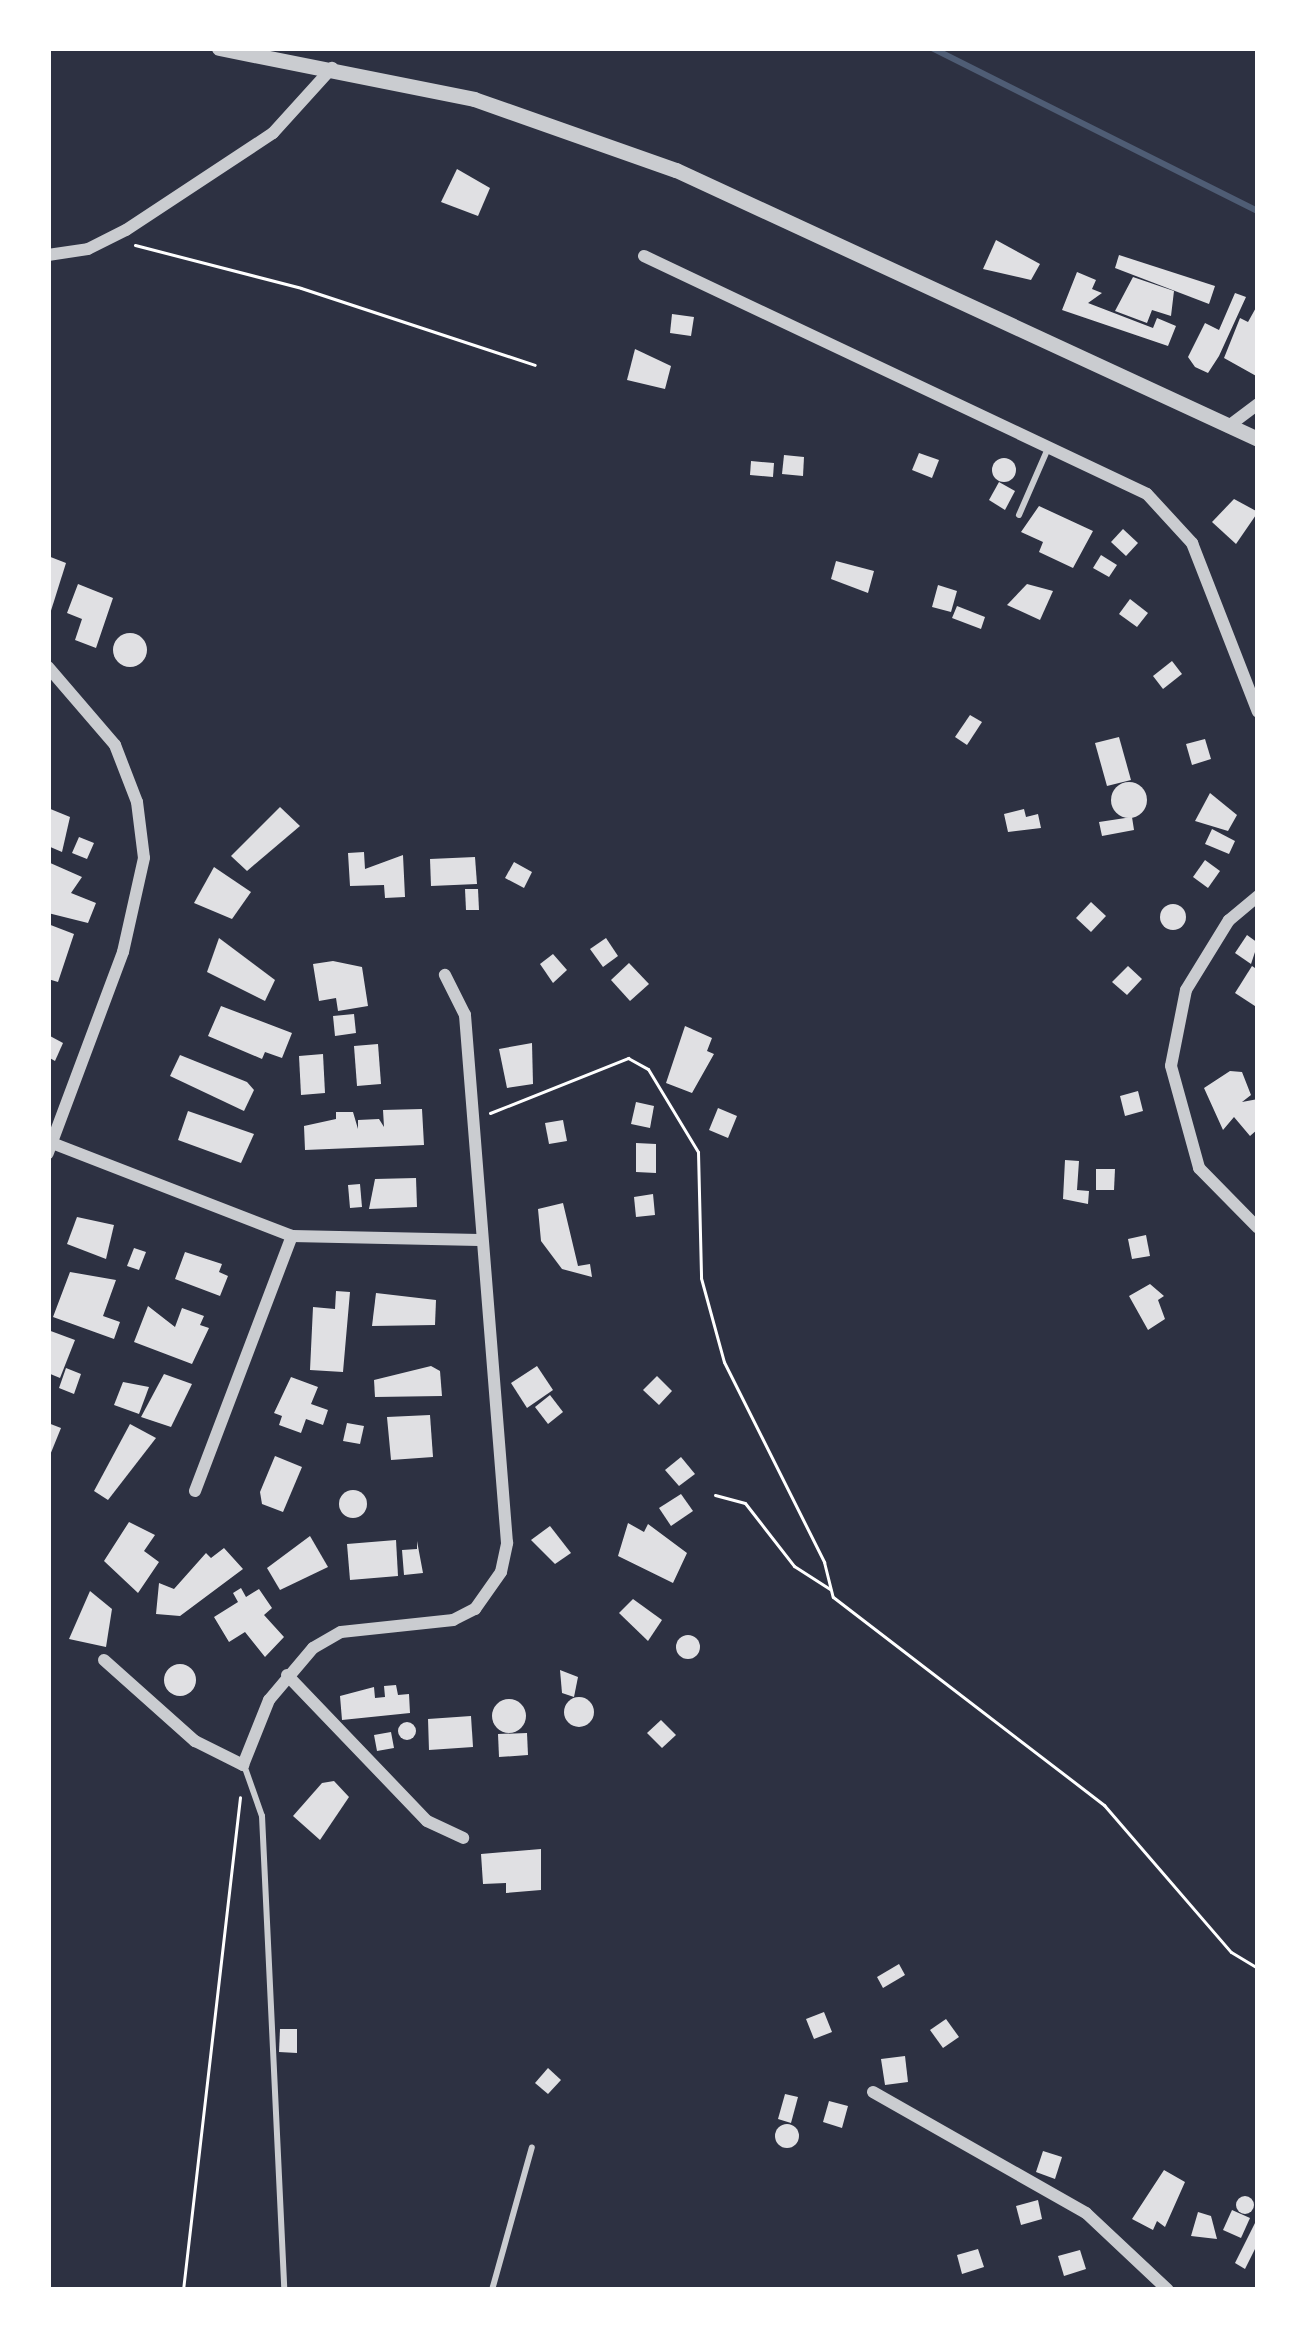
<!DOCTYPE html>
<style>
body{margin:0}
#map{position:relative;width:1306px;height:2338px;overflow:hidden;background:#2d3142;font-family:"DejaVu Sans",sans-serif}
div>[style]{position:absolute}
.stream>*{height:6px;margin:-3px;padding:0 3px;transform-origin:3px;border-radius:3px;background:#4f5d75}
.building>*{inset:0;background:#e0e0e3}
.round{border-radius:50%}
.path>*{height:3px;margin:-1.5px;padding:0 1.5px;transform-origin:1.5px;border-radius:1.5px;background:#fff}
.service>*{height:6px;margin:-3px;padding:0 3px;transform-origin:3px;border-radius:3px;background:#caccd0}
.minor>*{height:12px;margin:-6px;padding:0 6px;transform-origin:6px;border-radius:6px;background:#caccd0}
.tertiary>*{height:15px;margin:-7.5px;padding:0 7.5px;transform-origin:7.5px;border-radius:7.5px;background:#caccd0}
span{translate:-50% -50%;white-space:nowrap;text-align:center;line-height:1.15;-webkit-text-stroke:12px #fff;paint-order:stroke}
.frame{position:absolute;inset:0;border:51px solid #fff;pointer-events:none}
</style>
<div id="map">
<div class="stream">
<i style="left:932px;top:48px;width:364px;rotate:26.6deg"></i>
</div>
<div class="building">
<i style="clip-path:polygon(457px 169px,490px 188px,478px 216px,441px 202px)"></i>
<i style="clip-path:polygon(996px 240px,1040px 264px,1031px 280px,983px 269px)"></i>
<i style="clip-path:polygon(1119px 255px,1215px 286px,1209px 304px,1115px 268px)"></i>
<i style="clip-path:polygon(1077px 272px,1096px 280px,1092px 289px,1102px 293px,1088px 303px,1153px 328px,1157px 318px,1176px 326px,1168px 346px,1062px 310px)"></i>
<i style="clip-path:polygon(1133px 277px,1174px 291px,1171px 316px,1152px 310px,1147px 323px,1115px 311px)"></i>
<i style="clip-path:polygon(1235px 293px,1246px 297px,1219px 356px,1208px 373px,1195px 367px,1188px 357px,1205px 323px,1219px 330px)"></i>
<i style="clip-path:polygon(1258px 304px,1258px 377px,1224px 358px,1240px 318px,1248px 322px)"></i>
<i style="clip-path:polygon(672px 314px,694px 317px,691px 336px,670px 333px)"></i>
<i style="clip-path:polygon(635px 349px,671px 366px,665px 389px,627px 380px)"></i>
<i style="clip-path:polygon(919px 453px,939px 460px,932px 478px,912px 470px)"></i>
<i style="clip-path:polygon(784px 455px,804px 457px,803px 476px,782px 474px)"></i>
<i class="round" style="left:992px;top:458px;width:24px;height:24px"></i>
<i style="clip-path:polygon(751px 461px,774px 463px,773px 477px,750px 475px)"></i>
<i style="clip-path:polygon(999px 482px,1015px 491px,1005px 510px,989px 500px)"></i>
<i style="clip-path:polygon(1234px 499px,1258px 512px,1236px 544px,1212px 522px)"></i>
<i style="clip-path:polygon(1039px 506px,1093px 531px,1073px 568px,1039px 552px,1043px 542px,1021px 532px)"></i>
<i style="clip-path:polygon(1123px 529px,1138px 543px,1126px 556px,1111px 542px)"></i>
<i style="clip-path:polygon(1101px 555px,1117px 565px,1109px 577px,1093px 568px)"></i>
<i style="clip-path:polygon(48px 556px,66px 563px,49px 617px,48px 617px)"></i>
<i style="clip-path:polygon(836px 561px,874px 571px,868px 593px,831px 579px)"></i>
<i style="clip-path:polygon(78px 584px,113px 598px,96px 648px,75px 640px,82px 619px,67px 613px)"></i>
<i style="clip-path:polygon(1027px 584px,1053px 591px,1040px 620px,1007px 605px)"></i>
<i style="clip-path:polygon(938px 585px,957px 591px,951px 612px,932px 607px)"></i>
<i style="clip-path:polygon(1130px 599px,1148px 613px,1137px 627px,1119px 614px)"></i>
<i style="clip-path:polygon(957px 606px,985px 617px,981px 629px,952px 618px)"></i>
<i class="round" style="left:113px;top:633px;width:34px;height:34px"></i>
<i style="clip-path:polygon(1172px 661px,1182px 674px,1163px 689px,1153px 676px)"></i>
<i style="clip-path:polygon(970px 715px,982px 722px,967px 745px,955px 737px)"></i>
<i style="clip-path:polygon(1119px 737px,1131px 780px,1107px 786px,1095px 743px)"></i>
<i style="clip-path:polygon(1205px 739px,1211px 759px,1192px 765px,1186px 744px)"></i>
<i class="round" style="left:1111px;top:782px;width:36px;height:36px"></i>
<i style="clip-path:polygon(1210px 793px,1237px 815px,1228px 831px,1195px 821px)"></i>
<i style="clip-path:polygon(280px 807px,300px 826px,247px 871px,231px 856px)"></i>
<i style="clip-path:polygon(48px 808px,70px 817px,62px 852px,48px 846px)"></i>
<i style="clip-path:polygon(1024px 809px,1026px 817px,1038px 814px,1041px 828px,1008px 832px,1004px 814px)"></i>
<i style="clip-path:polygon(1132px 817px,1134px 830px,1102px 836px,1099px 822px)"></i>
<i style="clip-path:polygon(1212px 829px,1235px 841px,1229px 854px,1205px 844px)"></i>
<i style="clip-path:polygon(79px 837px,94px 843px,87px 859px,72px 853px)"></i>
<i style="clip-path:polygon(364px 852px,365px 869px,403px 855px,405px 897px,385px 898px,384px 885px,350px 886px,348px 853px)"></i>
<i style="clip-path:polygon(475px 857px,477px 884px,431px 886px,430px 859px)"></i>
<i style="clip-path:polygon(1205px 860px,1220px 871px,1208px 888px,1193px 877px)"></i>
<i style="clip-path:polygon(48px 862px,82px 877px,71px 893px,96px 903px,88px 923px,48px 913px)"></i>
<i style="clip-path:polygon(514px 862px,532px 872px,524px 888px,505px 878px)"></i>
<i style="clip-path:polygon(214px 867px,251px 892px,232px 919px,194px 903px)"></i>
<i style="clip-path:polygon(465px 889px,478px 889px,479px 910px,466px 910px)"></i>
<i style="clip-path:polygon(1091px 902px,1106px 916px,1091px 932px,1076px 918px)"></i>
<i class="round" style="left:1160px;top:904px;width:26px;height:26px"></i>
<i style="clip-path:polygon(48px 924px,74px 934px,58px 982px,48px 979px)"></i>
<i style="clip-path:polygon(1247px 935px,1258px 943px,1251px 964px,1235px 953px)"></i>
<i style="clip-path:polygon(219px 938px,275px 980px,265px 1001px,207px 972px)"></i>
<i style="clip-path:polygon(606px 938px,618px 956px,603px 967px,590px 949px)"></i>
<i style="clip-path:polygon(553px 954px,567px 970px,553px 983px,540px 964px)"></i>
<i style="clip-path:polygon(333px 961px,362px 967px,368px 1006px,338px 1011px,336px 998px,319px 1001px,313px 964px)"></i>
<i style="clip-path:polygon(629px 963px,649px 984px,630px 1001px,611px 980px)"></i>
<i style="clip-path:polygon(1128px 966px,1142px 979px,1127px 995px,1112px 982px)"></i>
<i style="clip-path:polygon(1252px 966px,1258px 970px,1258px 1008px,1235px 993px)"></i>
<i style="clip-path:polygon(221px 1006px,292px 1033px,282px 1058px,265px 1052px,262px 1059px,208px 1036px)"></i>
<i style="clip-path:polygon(354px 1014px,356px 1033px,335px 1036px,333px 1016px)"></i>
<i style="clip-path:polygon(685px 1026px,712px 1038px,707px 1051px,714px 1054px,692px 1093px,666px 1083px)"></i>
<i style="clip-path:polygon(50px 1036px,63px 1043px,55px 1061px,48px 1057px)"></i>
<i style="clip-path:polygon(532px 1043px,533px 1084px,507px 1088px,499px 1049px)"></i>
<i style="clip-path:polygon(378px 1044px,381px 1084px,357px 1086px,354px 1046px)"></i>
<i style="clip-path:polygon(323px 1054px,325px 1093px,301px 1095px,299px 1056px)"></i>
<i style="clip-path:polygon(180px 1055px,247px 1082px,254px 1090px,244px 1111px,170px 1076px)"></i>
<i style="clip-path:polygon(1230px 1071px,1242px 1072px,1251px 1095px,1242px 1102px,1258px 1099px,1258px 1129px,1250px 1136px,1234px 1117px,1223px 1130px,1204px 1088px)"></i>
<i style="clip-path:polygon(1138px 1091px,1143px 1111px,1125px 1116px,1120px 1096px)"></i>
<i style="clip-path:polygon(636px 1102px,654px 1106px,650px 1128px,631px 1124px)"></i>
<i style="clip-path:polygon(718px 1108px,737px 1116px,728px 1138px,709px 1130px)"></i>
<i style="clip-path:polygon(422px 1109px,424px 1145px,305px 1150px,304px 1126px,336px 1119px,336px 1112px,353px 1112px,358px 1129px,358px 1120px,379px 1119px,384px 1127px,383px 1110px)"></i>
<i style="clip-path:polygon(188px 1111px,254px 1134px,241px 1163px,178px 1140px)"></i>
<i style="clip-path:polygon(563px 1120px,567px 1141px,549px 1144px,545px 1123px)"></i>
<i style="clip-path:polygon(636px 1143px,656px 1144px,656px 1173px,636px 1172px)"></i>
<i style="clip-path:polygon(1065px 1160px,1079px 1161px,1077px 1190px,1089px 1191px,1088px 1204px,1063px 1199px)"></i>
<i style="clip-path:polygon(1096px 1169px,1115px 1169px,1114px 1190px,1096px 1190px)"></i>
<i style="clip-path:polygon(416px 1178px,417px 1207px,369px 1209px,375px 1179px)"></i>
<i style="clip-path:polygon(360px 1184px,362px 1207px,350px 1208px,348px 1185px)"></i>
<i style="clip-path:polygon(653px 1194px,655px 1215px,636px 1217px,634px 1197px)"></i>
<i style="clip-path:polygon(563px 1203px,578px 1266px,590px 1264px,592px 1277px,562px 1269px,541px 1241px,538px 1209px)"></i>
<i style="clip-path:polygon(77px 1217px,114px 1225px,106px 1259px,67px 1244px)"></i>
<i style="clip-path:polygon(1146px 1235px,1150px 1256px,1132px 1259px,1128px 1239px)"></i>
<i style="clip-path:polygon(134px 1248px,146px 1252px,139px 1270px,127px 1266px)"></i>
<i style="clip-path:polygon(185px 1252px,222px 1264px,219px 1272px,228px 1276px,220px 1296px,175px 1279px)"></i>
<i style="clip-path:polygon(70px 1272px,116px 1280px,103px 1316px,120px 1322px,114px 1339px,53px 1317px)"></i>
<i style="clip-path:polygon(1150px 1284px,1164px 1296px,1158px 1300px,1165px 1319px,1148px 1330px,1129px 1296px)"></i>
<i style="clip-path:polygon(336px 1291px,350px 1292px,343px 1372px,310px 1370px,313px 1307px,335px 1309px)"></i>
<i style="clip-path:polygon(376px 1293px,436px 1300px,435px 1325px,372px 1326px)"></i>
<i style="clip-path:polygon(148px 1306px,175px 1327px,182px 1308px,204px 1316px,200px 1325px,209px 1328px,192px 1364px,134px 1342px)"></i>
<i style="clip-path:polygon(48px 1330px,75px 1340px,60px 1378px,48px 1373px)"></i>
<i style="clip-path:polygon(431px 1366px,440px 1371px,442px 1396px,375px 1397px,374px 1380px)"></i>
<i style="clip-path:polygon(537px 1366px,553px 1390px,527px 1408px,511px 1383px)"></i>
<i style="clip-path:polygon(66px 1368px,81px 1374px,74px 1394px,59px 1388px)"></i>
<i style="clip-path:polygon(164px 1374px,192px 1384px,171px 1427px,141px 1417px)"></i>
<i style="clip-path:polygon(657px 1376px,672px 1391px,659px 1405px,643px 1390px)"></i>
<i style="clip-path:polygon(291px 1377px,318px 1387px,311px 1404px,328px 1410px,323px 1425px,306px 1419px,301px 1433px,279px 1425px,282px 1416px,274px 1413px)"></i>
<i style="clip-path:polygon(123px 1382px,149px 1387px,139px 1414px,114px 1405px)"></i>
<i style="clip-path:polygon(550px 1395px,563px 1412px,548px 1424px,535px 1407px)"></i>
<i style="clip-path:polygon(430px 1415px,433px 1457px,391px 1460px,387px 1417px)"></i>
<i style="clip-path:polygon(48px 1423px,61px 1428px,48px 1460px)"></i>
<i style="clip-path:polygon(347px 1423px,364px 1426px,360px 1444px,343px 1441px)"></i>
<i style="clip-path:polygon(130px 1424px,156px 1438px,108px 1500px,94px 1491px)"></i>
<i style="clip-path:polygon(275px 1456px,302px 1467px,283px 1512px,262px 1504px,260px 1492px)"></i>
<i style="clip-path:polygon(681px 1457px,695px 1474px,679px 1486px,665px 1470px)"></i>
<i class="round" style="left:339px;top:1490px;width:28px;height:28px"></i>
<i style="clip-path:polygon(681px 1494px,693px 1511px,671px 1526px,659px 1508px)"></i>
<i style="clip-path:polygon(129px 1522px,155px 1535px,144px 1551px,159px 1562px,138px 1593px,104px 1561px)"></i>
<i style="clip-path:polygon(628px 1523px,644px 1532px,648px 1524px,687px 1553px,673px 1583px,618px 1556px)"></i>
<i style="clip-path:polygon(550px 1526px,571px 1553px,555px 1564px,531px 1540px)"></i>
<i style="clip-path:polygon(310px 1536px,328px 1567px,280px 1590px,267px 1568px)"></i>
<i style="clip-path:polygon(396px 1540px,398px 1576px,350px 1580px,347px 1544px)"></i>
<i style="clip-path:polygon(417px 1541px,423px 1573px,404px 1575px,402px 1550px,417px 1549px)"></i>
<i style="clip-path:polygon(224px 1548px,243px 1569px,180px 1616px,156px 1614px,159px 1583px,174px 1589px,206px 1553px,211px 1558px)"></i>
<i style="clip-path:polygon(241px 1588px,246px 1597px,259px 1589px,272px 1608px,264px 1615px,284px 1637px,265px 1657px,245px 1632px,229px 1642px,214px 1617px,238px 1602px,233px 1593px)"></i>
<i style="clip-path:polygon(90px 1591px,112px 1609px,106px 1647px,69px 1639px)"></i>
<i style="clip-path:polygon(633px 1599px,662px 1620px,648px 1641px,619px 1613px)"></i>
<i class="round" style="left:676px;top:1635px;width:24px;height:24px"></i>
<i class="round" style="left:164px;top:1664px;width:32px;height:32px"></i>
<i style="clip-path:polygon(560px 1670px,578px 1677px,574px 1697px,562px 1693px)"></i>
<i style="clip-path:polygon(396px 1685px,398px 1695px,409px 1694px,410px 1713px,342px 1720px,340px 1696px,374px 1687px,375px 1698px,385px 1697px,384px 1686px)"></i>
<i class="round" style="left:564px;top:1697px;width:30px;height:30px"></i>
<i class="round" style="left:492px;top:1699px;width:34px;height:34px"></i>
<i style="clip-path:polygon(471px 1716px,473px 1747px,429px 1750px,428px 1719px)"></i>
<i style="clip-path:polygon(661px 1720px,676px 1735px,662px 1748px,647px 1733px)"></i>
<i class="round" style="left:398px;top:1722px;width:18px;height:18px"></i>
<i style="clip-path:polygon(391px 1732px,394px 1748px,377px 1751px,374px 1735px)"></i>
<i style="clip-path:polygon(527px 1733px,528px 1755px,499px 1757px,498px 1734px)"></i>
<i style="clip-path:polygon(334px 1781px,349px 1797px,320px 1840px,293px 1816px,322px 1783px)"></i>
<i style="clip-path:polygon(541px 1849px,541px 1890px,506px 1893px,506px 1883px,483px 1884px,481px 1854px)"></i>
<i style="clip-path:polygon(899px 1964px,905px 1975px,883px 1988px,877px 1977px)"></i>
<i style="clip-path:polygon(824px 2012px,832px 2032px,814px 2039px,806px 2019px)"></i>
<i style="clip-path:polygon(946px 2019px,959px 2037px,943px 2048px,930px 2030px)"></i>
<i style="clip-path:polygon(280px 2029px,297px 2029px,297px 2053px,279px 2052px)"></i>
<i style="clip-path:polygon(905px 2056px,908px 2082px,885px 2085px,881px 2059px)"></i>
<i style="clip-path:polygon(548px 2068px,561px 2080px,548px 2094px,535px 2083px)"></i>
<i style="clip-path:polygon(785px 2094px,798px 2097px,791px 2123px,778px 2119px)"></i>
<i style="clip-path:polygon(829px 2101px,848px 2106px,842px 2128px,823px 2122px)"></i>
<i class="round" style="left:775px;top:2124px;width:24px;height:24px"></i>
<i style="clip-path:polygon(1043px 2151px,1062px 2157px,1055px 2179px,1036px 2172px)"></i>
<i style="clip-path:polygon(1164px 2170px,1185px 2182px,1165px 2227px,1157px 2221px,1153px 2230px,1132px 2219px)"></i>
<i class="round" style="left:1236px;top:2196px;width:18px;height:18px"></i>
<i style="clip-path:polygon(1038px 2200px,1042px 2219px,1021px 2225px,1016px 2206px)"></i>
<i style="clip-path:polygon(1232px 2210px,1250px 2218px,1241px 2238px,1223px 2230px)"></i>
<i style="clip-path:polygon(1198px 2212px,1211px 2216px,1217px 2239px,1191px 2236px)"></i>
<i style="clip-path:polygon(1258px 2217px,1258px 2243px,1245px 2269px,1235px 2263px)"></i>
<i style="clip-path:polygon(978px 2249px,984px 2267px,962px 2274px,957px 2255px)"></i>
<i style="clip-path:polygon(1080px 2250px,1086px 2269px,1064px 2276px,1058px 2256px)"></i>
</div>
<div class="path">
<i style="left:135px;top:245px;width:171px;rotate:14.5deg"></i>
<i style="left:301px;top:288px;width:246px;rotate:18.2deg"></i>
<i style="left:490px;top:1113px;width:149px;rotate:-21.7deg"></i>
<i style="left:628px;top:1058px;width:23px;rotate:29deg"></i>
<i style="left:648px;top:1069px;width:97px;rotate:58.9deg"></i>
<i style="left:698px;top:1152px;width:126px;rotate:88.6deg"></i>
<i style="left:701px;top:1278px;width:87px;rotate:74.7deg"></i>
<i style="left:724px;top:1362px;width:224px;rotate:63.4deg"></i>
<i style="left:824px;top:1562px;width:36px;rotate:76deg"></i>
<i style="left:833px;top:1597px;width:342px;rotate:37.5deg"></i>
<i style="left:1104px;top:1805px;width:194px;rotate:49.2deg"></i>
<i style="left:1231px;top:1952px;width:31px;rotate:31deg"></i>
<i style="left:715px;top:1495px;width:31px;rotate:15deg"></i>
<i style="left:745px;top:1503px;width:80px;rotate:52.1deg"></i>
<i style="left:794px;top:1566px;width:43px;rotate:32.6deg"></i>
<i style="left:183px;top:2290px;width:496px;rotate:-83.4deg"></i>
</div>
<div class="service">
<i style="left:1019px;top:515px;width:75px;rotate:-66.5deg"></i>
<i style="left:244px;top:1765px;width:54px;rotate:70.6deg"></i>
<i style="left:262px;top:1816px;width:475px;rotate:87.3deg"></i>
<i style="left:492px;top:2290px;width:148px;rotate:-74.4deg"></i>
</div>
<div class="minor">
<i style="left:48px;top:255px;width:40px;rotate:-8.5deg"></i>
<i style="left:88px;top:249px;width:42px;rotate:-26.6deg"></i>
<i style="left:126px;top:230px;width:176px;rotate:-33.4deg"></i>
<i style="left:273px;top:133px;width:88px;rotate:-47.8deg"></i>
<i style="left:644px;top:256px;width:556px;rotate:25.32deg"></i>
<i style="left:1147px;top:494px;width:67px;rotate:47.4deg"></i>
<i style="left:1192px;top:543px;width:181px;rotate:68.7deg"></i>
<i style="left:1230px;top:425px;width:35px;rotate:-37deg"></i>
<i style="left:48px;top:667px;width:103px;rotate:49.3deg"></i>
<i style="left:115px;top:745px;width:61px;rotate:68.9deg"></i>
<i style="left:137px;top:802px;width:56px;rotate:82.9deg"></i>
<i style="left:144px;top:858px;width:96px;rotate:102.6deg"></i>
<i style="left:123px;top:952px;width:215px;rotate:110.5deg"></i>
<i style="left:1258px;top:896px;width:38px;rotate:140deg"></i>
<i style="left:1229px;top:920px;width:82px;rotate:121.6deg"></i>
<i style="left:1186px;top:990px;width:77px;rotate:101.2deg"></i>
<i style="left:1171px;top:1066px;width:106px;rotate:74.6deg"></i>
<i style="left:1199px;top:1168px;width:84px;rotate:45.5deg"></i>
<i style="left:52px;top:1143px;width:257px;rotate:21.2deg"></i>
<i style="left:292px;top:1236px;width:187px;rotate:1.2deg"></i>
<i style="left:195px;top:1491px;width:273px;rotate:-69.2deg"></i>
<i style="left:104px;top:1660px;width:122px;rotate:41.7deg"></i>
<i style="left:195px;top:1741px;width:54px;rotate:26.6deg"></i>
<i style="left:243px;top:1765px;width:70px;rotate:-68.2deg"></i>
<i style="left:269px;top:1700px;width:68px;rotate:-49.8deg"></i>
<i style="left:313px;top:1648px;width:32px;rotate:-30deg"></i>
<i style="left:341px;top:1632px;width:113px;rotate:-6.1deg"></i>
<i style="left:453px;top:1620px;width:25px;rotate:-27deg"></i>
<i style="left:475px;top:1609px;width:45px;rotate:-54.9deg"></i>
<i style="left:501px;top:1572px;width:30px;rotate:-78deg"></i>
<i style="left:507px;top:1543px;width:530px;rotate:-94.55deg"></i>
<i style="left:465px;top:1015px;width:45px;rotate:-116.6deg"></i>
<i style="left:287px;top:1675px;width:202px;rotate:46.2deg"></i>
<i style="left:427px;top:1821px;width:40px;rotate:25deg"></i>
<i style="left:873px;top:2092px;width:245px;rotate:29.6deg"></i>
<i style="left:1086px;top:2213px;width:112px;rotate:43.2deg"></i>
</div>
<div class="tertiary">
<i style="left:219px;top:48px;width:260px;rotate:11.3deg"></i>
<i style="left:474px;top:99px;width:214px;rotate:19.4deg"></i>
<i style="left:676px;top:170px;width:641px;rotate:24.81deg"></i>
</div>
<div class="frame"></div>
</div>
